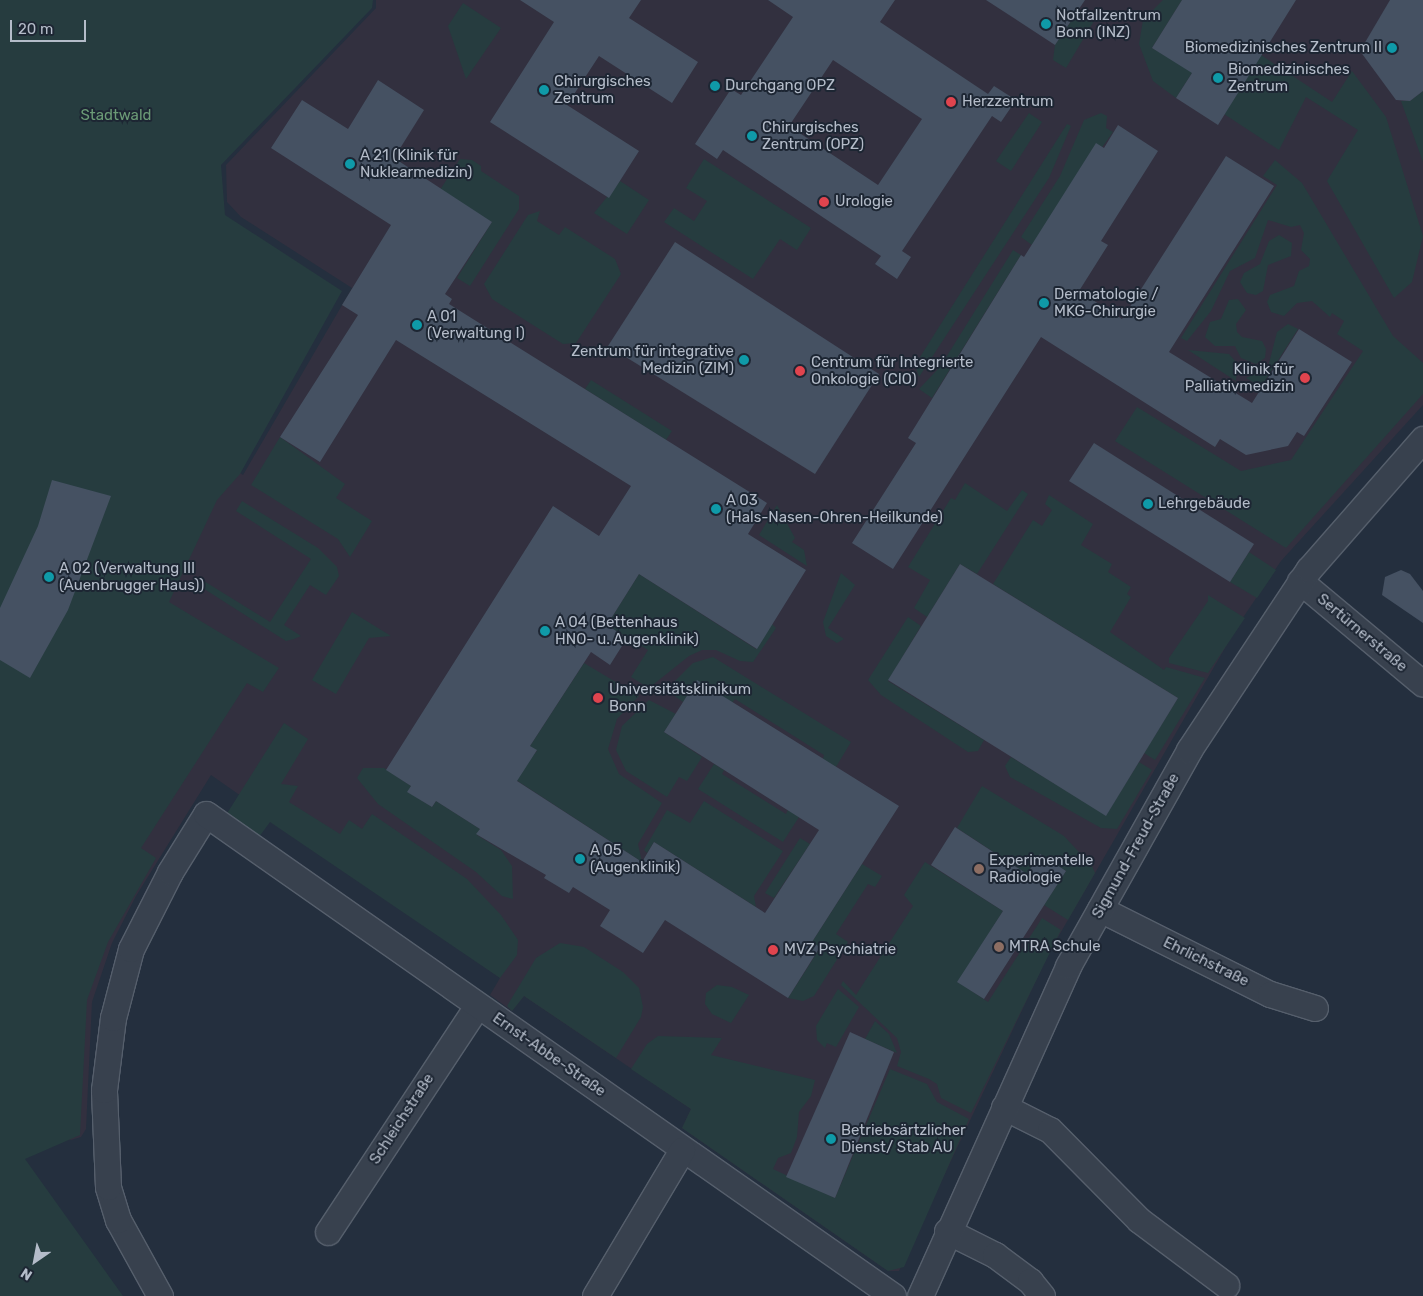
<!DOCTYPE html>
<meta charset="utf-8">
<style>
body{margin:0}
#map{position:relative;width:1423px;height:1296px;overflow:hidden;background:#242f3e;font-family:Rubik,sans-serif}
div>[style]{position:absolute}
.medical>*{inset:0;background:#32303f}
.green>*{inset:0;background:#263c3f}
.building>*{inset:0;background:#455162}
.roads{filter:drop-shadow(1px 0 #565f6c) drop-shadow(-1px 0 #565f6c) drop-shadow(0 1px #565f6c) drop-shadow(0 -1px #565f6c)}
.minor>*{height:25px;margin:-12.5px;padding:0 12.5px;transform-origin:12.5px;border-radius:12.5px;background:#38414e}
.dots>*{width:14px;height:14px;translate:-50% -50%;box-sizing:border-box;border:2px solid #1d2633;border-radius:50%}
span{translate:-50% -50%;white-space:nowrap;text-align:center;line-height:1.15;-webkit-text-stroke:4px #1d2633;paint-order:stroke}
.poi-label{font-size:15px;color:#b4bcc9}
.left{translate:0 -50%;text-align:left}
.right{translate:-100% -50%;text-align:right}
.park-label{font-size:15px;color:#6b9a76}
.street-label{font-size:15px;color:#b4bcc9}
.north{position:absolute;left:10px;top:1236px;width:50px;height:50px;-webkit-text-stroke:4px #1d2633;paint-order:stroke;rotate:213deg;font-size:14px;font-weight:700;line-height:20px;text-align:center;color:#b4bcc9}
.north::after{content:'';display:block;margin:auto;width:18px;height:22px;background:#b4bcc9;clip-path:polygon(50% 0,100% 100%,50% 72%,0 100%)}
.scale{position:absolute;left:10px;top:20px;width:76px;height:22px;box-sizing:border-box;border:2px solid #b4bcc9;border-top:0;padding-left:6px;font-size:15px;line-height:18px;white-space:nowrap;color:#b4bcc9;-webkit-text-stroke:4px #1d2633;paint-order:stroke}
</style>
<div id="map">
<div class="medical">
<i style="clip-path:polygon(376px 0,1423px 0,1423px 405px,1281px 561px,1240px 622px,1050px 951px,899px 1271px,888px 1271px,682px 1128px,691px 1109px,524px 996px,512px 1011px,490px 995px,500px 978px,211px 775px,136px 896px,112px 943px,92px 1002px,86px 1129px,81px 1137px,71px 1140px,60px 1136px,0 1053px,0 460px,64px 355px,243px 475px,352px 288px,241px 217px,227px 202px,226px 165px,376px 8px)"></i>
</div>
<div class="green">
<i style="clip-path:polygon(0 0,373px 0,372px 8px,221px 165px,225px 215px,342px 291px,240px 474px,217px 500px,169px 602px,279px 668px,263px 692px,247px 683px,141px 848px,156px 858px,108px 942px,87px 1000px,80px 1135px,25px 1159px,123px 1296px,0 1296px)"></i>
<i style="clip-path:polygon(1163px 0,1182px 0,1152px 48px,1169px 58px,1204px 54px,1176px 98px,1153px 81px,1139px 44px,1143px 20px)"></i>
<i style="clip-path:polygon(463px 3px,501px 28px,466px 79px,448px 26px)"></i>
<i style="clip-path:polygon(1078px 11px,1094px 21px,1066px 68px,1053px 60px,1055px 45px)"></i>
<i style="clip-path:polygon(1261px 55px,1332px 102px,1352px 71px,1386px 117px,1423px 236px,1412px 282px,1394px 298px,1327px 181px,1358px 130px,1306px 97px,1279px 150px,1224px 114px)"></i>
<i style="clip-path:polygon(1423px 91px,1423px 162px,1401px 101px,1410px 101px)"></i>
<i style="clip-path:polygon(1029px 113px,1042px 122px,1011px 171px,996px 161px)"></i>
<i style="clip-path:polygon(1101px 113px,1107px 116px,1106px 128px,1113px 132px,1032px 245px,1021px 237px,1060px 176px,1084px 120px)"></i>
<i style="clip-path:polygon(1067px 124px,1071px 126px,1049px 178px,919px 377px,915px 365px)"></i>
<i style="clip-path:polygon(460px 159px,472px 160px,481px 166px,481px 171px,519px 196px,519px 209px,470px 286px,457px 278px,492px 222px,438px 193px)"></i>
<i style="clip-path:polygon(704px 159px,811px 228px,797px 250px,780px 239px,753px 279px,664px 222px,674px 208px,694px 221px,707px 201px,686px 188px)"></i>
<i style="clip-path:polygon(1275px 160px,1302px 183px,1393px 336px,1423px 363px,1423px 394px,1286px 548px,1115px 441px,1137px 407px,1241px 471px,1291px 460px,1363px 351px,1337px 334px,1344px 321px,1332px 313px,1330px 317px,1312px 301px,1297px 303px,1284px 316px,1271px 312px,1267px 302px,1270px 295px,1294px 286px,1299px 271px,1309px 266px,1310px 259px,1301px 250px,1304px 233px,1300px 225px,1291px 227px,1268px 220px,1255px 258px,1230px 271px,1211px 311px,1187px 341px,1181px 338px,1277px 185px,1263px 176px)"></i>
<i style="clip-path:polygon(620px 181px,649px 200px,627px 234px,594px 213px)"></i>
<i style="clip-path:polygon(540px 211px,537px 221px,559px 235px,565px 227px,615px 259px,621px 274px,576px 343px,563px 344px,492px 299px,484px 284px,528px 215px)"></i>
<i style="clip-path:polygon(1279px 235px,1292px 243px,1291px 256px,1268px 265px,1263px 291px,1256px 295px,1247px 293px,1240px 282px,1244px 273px,1260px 264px,1269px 241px)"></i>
<i style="clip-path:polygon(1013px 250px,1021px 255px,932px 398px,919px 389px,940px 367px)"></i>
<i style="clip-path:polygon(1238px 299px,1246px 310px,1236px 324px,1237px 332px,1242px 337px,1262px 341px,1266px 349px,1265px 358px,1256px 364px,1241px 358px,1235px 346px,1215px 346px,1205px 337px,1210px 322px,1221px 319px,1229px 300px)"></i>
<i style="clip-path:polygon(1288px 324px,1298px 329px,1261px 387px,1246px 378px,1268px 367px,1277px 332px)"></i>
<i style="clip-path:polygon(1188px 350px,1229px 354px,1237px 363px,1236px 381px)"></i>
<i style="clip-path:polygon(591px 380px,672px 431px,666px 440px,585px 389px)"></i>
<i style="clip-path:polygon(280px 437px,345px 484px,336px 498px,372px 521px,350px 557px,338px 539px,251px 485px)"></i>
<i style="clip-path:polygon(965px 483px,1007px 511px,1022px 490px,1028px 494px,977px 574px,960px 564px,927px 617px,914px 608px,930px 580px,908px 567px,951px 498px,955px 500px)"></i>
<i style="clip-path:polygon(1049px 495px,1093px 524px,1081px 545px,1112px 564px,1108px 572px,1131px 587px,1127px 594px,1131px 597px,1110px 632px,1164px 670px,1166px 667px,1205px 678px,1155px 760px,1144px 753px,1178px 698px,993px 584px,1033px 520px,1042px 526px,1052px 510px,1045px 504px)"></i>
<i style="clip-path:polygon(242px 501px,318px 548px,337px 567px,339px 576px,326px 595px,310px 585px,284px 625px,301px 636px,294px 639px,286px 641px,198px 585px,199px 578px,270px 622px,311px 559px,236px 511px)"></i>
<i style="clip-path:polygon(777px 505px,795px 538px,792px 542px,804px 550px,807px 566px,759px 535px)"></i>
<i style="clip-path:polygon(1249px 552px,1276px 570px,1257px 598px,1230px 582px)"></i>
<i style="clip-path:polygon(841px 573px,855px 585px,828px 628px,844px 639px,837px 643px,826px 636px,823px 622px)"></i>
<i style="clip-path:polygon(639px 574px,756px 649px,772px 624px,776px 628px,753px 662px,740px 661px,716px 650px,702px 650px,689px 656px,649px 688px,631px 677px,648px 650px,607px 625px)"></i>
<i style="clip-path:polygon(1208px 595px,1245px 618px,1208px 673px,1169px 663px,1169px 658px,1208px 601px)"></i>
<i style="clip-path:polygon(352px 612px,391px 636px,369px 638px,336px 694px,312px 680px)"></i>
<i style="clip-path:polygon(908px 617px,921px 626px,888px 681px,984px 740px,978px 751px,968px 752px,881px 695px,868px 680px)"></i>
<i style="clip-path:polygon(713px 657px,851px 742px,836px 767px,823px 759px,824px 755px,735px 699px,732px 703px,683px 702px,666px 690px,693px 663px)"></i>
<i style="clip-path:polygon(584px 663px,639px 696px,617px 719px,608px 749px,619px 774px,662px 803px,638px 844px,642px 862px,513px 778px,537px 751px,530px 746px)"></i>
<i style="clip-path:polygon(649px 700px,676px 714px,664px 732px,702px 757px,687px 781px,679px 777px,667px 797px,626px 771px,616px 750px,622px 726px)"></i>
<i style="clip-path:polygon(284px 723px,308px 739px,281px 784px,298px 786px,289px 802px,340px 834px,349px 820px,362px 829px,372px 814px,467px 879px,501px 915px,518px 940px,517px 955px,500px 978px,270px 822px,259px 837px,226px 815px)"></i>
<i style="clip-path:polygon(1011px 757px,1106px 815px,1139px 762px,1152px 770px,1117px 829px,1101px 828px,1010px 777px,1005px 766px)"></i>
<i style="clip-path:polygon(714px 764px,724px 770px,722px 774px,786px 814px,788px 810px,799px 817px,783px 842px,698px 789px)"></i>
<i style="clip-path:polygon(363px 768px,384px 768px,411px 786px,408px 792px,432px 807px,436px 801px,480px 829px,477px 835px,501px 850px,512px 866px,513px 899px,502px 896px,476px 872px,378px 804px,357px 778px)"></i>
<i style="clip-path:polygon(982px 786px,1064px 836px,1092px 866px,1095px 873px,1068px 920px,1044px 905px,1066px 871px,1040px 854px,1027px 874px,957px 828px)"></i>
<i style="clip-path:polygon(704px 801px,783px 851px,754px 896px,756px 907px,654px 842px,647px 853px,644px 850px,667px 810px,690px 823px)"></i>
<i style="clip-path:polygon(800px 838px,810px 844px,774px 898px,765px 893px)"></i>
<i style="clip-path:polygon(925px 862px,1003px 911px,958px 982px,988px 1002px,1042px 918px,1061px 930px,971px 1113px,941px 1098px,937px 1084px,929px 1079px,897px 1066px,901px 1052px,897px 1038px,841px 985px,843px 981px,856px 995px,913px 906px,904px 895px)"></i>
<i style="clip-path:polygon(862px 864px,882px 876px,875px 887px,868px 884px,836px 934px,848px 942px,814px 996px,803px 1001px,788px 998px,820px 948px,812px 942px)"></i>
<i style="clip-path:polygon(560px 943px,584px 947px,623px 972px,639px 988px,643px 1007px,641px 1017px,616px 1058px,524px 996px,512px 1011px,507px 1006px,536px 958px)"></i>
<i style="clip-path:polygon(717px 985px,732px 987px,749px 995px,731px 1023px,712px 1014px,705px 1004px,706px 993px)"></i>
<i style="clip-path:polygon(838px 989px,859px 1007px,836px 1047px,827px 1043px,825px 1048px,817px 1040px,816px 1026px)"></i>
<i style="clip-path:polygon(875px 1021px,889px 1034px,897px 1053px,865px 1039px)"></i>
<i style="clip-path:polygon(658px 1036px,722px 1038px,711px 1055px,815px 1080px,811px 1096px,799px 1112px,797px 1137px,791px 1153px,778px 1158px,773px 1169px,835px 1198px,890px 1069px,927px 1084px,937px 1102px,969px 1119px,904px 1267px,888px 1271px,682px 1128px,691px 1109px,631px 1069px,647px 1044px)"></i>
</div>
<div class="building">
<i style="clip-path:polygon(520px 0,641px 0,629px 18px,698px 62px,672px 103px,599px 56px,567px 105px,639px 151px,609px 198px,490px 122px,554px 22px)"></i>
<i style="clip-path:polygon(evenodd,768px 0,895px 0,880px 22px,988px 94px,994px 86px,1016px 100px,1001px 122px,992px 116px,902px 251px,911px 257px,897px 279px,875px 264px,881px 256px,824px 218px,723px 150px,717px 159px,695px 144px,731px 89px,741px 95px,793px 17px,768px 0,833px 60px,922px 119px,878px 185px,789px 126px,833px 60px)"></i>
<i style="clip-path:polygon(986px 0,1085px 0,1055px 45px)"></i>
<i style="clip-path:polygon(1182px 0,1296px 0,1218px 125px,1176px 98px,1192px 73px,1152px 48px)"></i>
<i style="clip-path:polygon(1390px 0,1423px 0,1423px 91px,1410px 101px,1396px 100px,1360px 51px)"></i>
<i style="clip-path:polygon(378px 80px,424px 110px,394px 158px,492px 222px,445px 294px,452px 299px,449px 304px,767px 503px,748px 534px,806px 570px,757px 649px,639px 574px,607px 625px,627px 638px,610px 665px,591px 652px,530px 746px,537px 750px,517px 781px,642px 862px,654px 842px,765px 913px,819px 830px,664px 732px,697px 680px,899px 806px,812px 942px,820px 947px,788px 998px,665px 920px,643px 953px,600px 926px,610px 910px,573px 887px,569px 893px,544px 878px,546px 875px,476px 834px,480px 829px,436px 801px,432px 807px,407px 792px,411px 786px,386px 770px,553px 506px,599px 536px,631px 486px,396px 340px,320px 462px,280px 437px,358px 315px,342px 305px,391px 225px,271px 148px,302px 100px,348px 129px)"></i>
<i style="clip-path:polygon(1118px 125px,1158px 151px,1101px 241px,1108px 245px,1079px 291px,1122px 319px,1226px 156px,1274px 186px,1169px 352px,1252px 403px,1299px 329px,1352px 362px,1304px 436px,1297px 432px,1288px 446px,1246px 455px,1220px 439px,1215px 447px,1041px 337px,893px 569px,852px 543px,916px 443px,908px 438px,1021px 255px,1024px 257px,1096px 143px,1104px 148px)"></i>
<i style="clip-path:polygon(675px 242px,879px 374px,815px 474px,608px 346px)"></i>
<i style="clip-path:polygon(1094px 443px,1254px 544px,1230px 582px,1069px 481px)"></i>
<i style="clip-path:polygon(52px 480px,111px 496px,68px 610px,30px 678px,0 660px,0 608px,38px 526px)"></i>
<i style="clip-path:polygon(960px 564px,1178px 698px,1106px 816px,888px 680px)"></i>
<i style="clip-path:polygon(1401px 570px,1410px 574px,1423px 591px,1423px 623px,1382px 595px,1385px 577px)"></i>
<i style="clip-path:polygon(955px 827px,1027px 874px,1040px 854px,1066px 871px,984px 999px,957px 982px,1003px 911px,931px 865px)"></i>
<i style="clip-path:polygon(850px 1032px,894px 1052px,835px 1198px,786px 1177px)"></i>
</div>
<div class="roads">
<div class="minor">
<i style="left:1300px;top:581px;width:160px;rotate:39.9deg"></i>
<i style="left:1100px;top:909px;width:190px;rotate:26.6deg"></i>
<i style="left:1270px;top:994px;width:47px;rotate:17.3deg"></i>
<i style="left:1004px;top:1107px;width:51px;rotate:26.6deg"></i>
<i style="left:1050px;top:1130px;width:127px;rotate:45.3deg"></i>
<i style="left:1139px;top:1220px;width:109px;rotate:36.8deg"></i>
<i style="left:947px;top:1231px;width:54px;rotate:26.6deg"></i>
<i style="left:995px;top:1255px;width:44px;rotate:36.6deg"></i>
<i style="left:1030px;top:1281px;width:19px;rotate:51deg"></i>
<i style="left:328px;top:1232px;width:271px;rotate:-56.6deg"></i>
<i style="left:160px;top:1296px;width:87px;rotate:-118.9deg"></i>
<i style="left:118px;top:1220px;width:34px;rotate:-107deg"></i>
<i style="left:108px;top:1187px;width:97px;rotate:-92.4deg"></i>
<i style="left:104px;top:1090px;width:73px;rotate:-82.9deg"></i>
<i style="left:113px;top:1018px;width:71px;rotate:-75.4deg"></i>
<i style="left:131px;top:949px;width:86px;rotate:-63.1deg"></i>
<i style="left:170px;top:872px;width:68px;rotate:-58.2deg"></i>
<i style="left:206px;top:814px;width:839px;rotate:35.05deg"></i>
<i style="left:595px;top:1296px;width:170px;rotate:-59.2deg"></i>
<i style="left:920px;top:1296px;width:362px;rotate:-65.8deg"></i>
<i style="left:1068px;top:966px;width:248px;rotate:-60.7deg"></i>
<i style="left:1189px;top:750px;width:217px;rotate:-56.5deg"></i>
<i style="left:1309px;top:569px;width:173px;rotate:-48.8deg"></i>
</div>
</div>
<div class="dots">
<i style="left:1046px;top:24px;background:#0f9aa8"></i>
<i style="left:1392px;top:48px;background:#0f9aa8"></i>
<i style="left:1218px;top:78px;background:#0f9aa8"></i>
<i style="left:715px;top:86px;background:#0f9aa8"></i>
<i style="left:544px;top:90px;background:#0f9aa8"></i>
<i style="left:951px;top:102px;background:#e0444e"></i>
<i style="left:752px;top:136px;background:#0f9aa8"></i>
<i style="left:350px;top:164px;background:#0f9aa8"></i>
<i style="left:824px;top:202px;background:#e0444e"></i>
<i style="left:1044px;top:303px;background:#0f9aa8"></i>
<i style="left:417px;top:325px;background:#0f9aa8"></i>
<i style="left:744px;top:360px;background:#0f9aa8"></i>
<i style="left:800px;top:371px;background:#e0444e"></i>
<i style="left:1305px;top:378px;background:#e0444e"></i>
<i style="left:1148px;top:504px;background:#0f9aa8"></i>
<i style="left:716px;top:509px;background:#0f9aa8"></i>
<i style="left:49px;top:577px;background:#0f9aa8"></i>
<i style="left:545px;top:631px;background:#0f9aa8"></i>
<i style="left:598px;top:698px;background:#e0444e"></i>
<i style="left:580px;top:859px;background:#0f9aa8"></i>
<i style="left:979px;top:869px;background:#8d6e63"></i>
<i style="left:999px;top:947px;background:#8d6e63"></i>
<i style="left:773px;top:950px;background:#e0444e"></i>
<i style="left:831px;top:1139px;background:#0f9aa8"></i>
</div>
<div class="poi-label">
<span class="left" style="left:1056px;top:24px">Notfallzentrum<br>Bonn (INZ)</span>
<span class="right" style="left:1382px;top:48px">Biomedizinisches Zentrum II</span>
<span class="left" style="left:1228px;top:78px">Biomedizinisches<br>Zentrum</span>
<span class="left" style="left:554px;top:90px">Chirurgisches<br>Zentrum</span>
<span class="left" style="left:725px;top:86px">Durchgang OPZ</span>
<span class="left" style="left:962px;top:102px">Herzzentrum</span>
<span class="left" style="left:762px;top:136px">Chirurgisches<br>Zentrum (OPZ)</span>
<span class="left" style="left:360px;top:164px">A 21 (Klinik für<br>Nuklearmedizin)</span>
<span class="left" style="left:835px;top:202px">Urologie</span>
<span class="left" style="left:1054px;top:303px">Dermatologie /<br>MKG-Chirurgie</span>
<span class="left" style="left:427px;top:325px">A 01<br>(Verwaltung I)</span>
<span class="right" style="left:734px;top:360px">Zentrum für integrative<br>Medizin (ZIM)</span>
<span class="left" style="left:811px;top:371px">Centrum für Integrierte<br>Onkologie (CIO)</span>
<span class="right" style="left:1294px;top:378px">Klinik für<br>Palliativmedizin</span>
<span class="left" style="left:726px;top:509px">A 03<br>(Hals-Nasen-Ohren-Heilkunde)</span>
<span class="left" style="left:1158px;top:504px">Lehrgebäude</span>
<span class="left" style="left:59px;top:577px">A 02 (Verwaltung III<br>(Auenbrugger Haus))</span>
<span class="left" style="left:555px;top:631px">A 04 (Bettenhaus<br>HNO- u. Augenklinik)</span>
<span class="left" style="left:609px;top:698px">Universitätsklinikum<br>Bonn</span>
<span class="left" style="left:590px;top:859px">A 05<br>(Augenklinik)</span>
<span class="left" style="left:989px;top:869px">Experimentelle<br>Radiologie</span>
<span class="left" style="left:1009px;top:947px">MTRA Schule</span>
<span class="left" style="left:784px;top:950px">MVZ Psychiatrie</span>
<span class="left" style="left:841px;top:1139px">Betriebsärtzlicher<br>Dienst/ Stab AU</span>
</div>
<div class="park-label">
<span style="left:116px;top:116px">Stadtwald</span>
</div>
<div class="street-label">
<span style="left:1362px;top:633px;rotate:40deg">Sertürnerstraße</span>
<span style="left:1136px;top:846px;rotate:-61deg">Sigmund-Freud-Straße</span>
<span style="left:1206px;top:962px;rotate:26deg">Ehrlichstraße</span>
<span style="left:549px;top:1055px;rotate:35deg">Ernst-Abbe-Straße</span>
<span style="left:402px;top:1119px;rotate:-57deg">Schleichstraße</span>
</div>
<div class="north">N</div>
<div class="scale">20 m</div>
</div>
